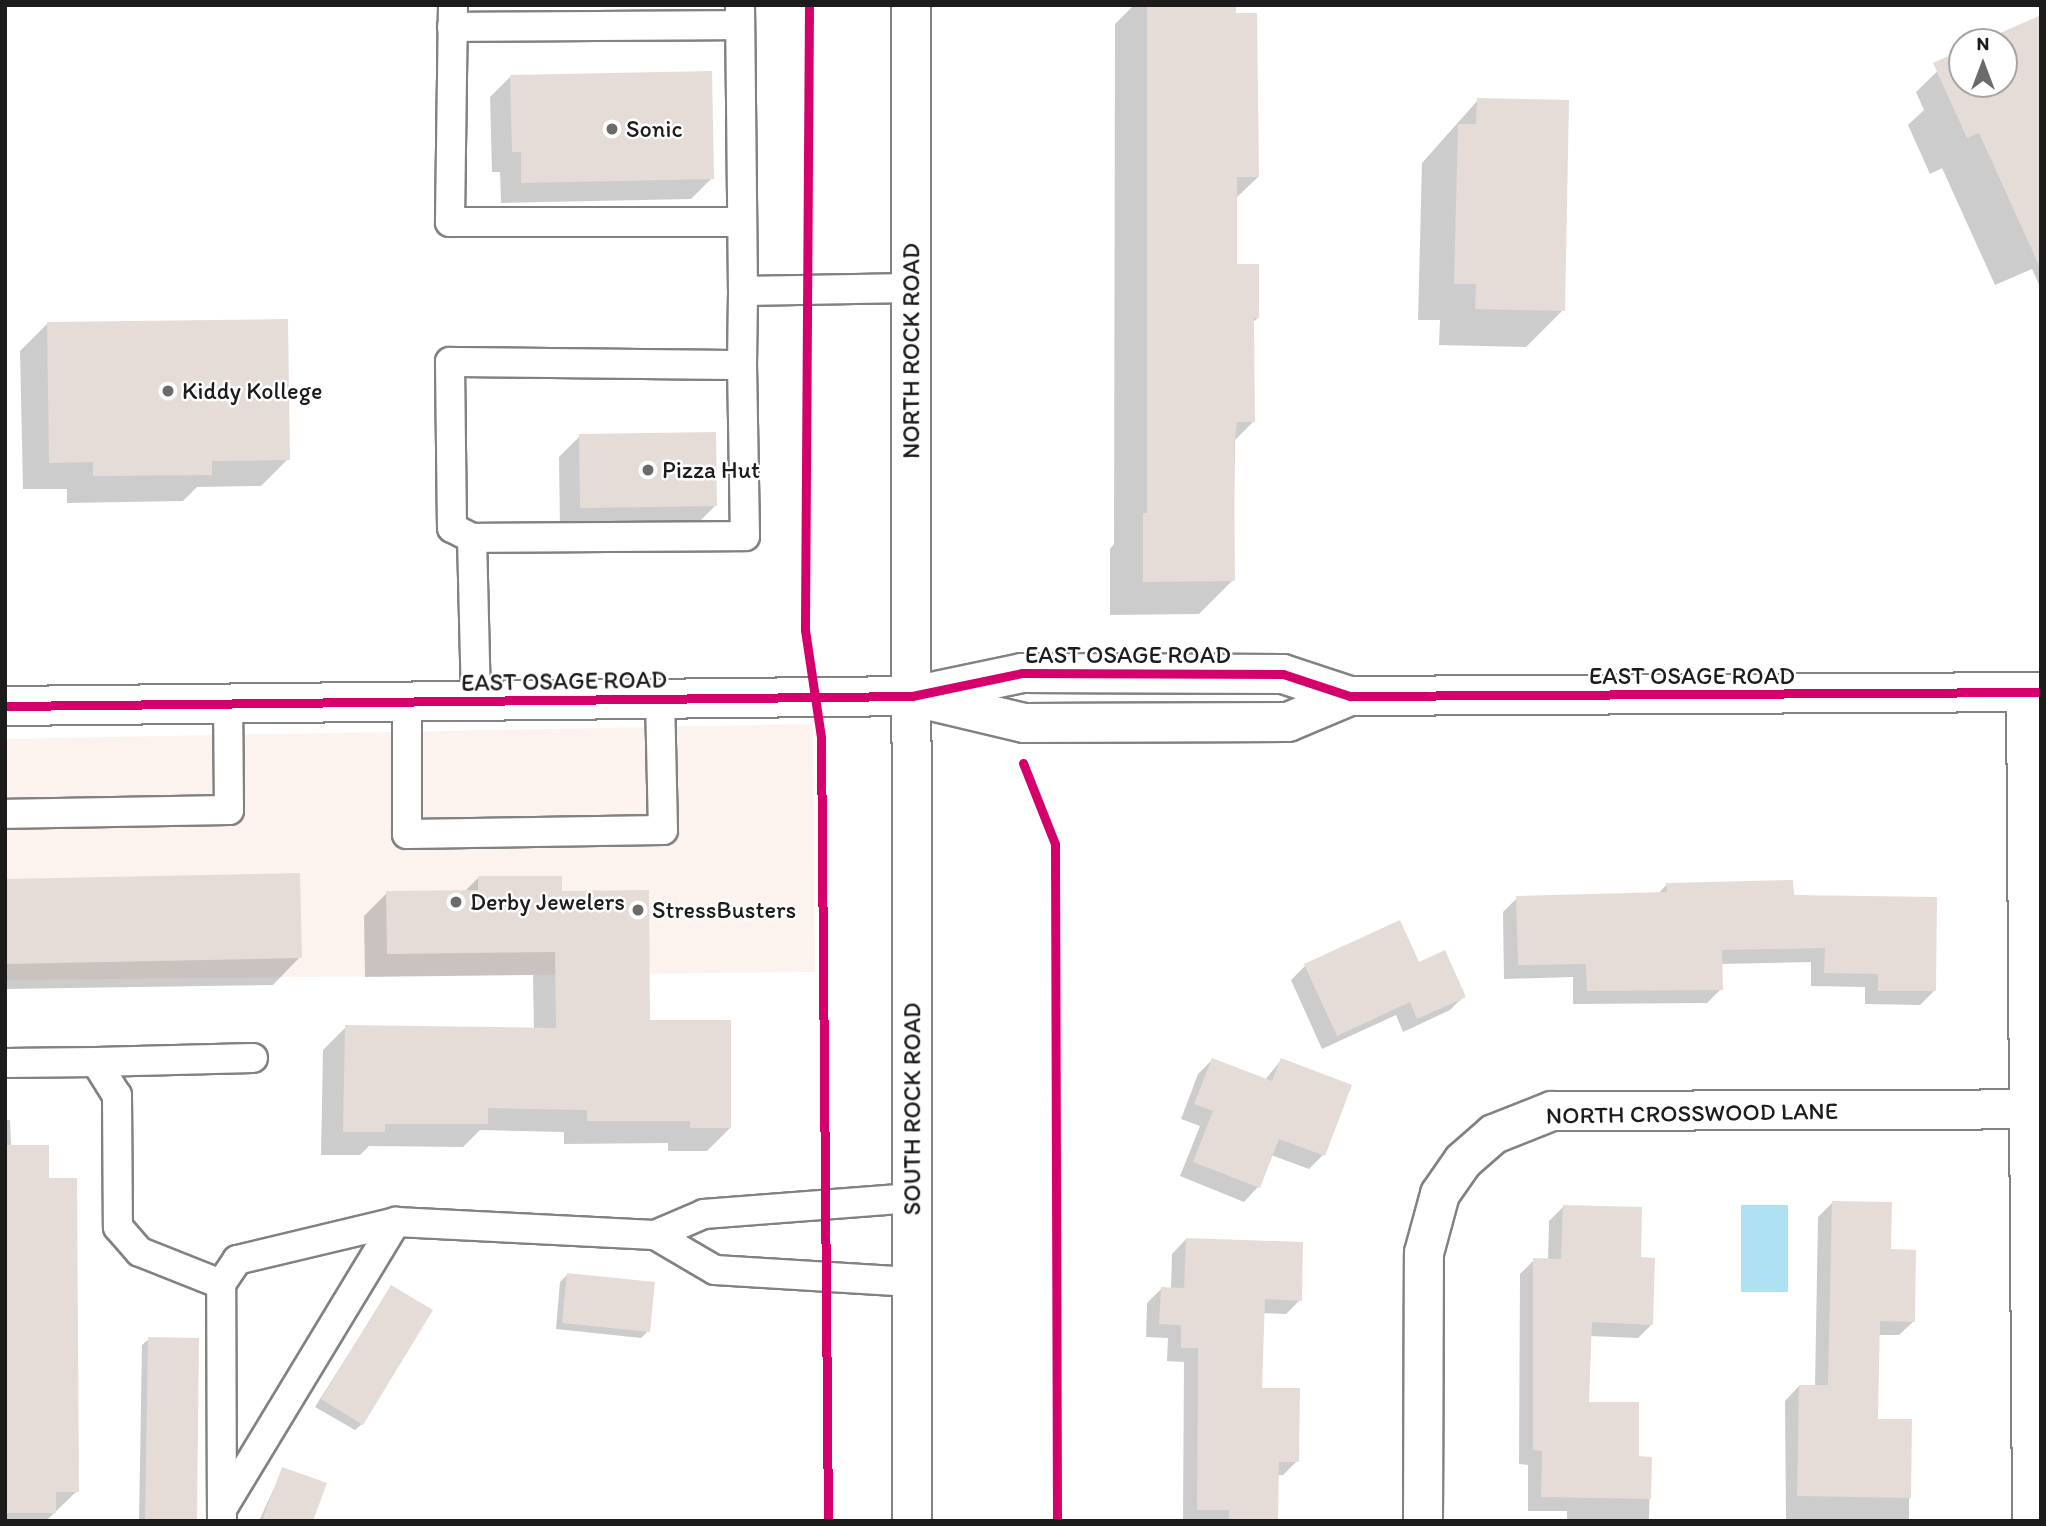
<!DOCTYPE html>
<style>
body{margin:0}
#map{position:relative;width:2046px;height:1526px;overflow:hidden;background:#fff;font-family:Itim,sans-serif}
div>[style]{position:absolute}
.built>*{inset:0;background:#fcf3ef}
.water>*{inset:0;background:#aee2f2}
.shadow>*{inset:0;background:#0003}
.building>*{inset:0;background:#e6dcd7}
.roads{filter:drop-shadow(2px 0 #828282) drop-shadow(-2px 0 #828282) drop-shadow(0 2px #828282) drop-shadow(0 -2px #828282)}
.service>*{height:28px;margin:-14px;padding:0 14px;transform-origin:14px;border-radius:14px;background:#fff}
.minor>*{height:38px;margin:-19px;padding:0 19px;transform-origin:19px;border-radius:19px;background:#fff}
.secondary>*{height:38px;margin:-19px;padding:0 19px;transform-origin:19px;border-radius:19px;background:#fff}
.cycleway>*{height:9px;margin:-4.5px;padding:0 4.5px;transform-origin:4.5px;border-radius:4.5px;background:#d6006c}
.dots>*{width:19px;height:19px;translate:-50% -50%;box-sizing:border-box;border:4px solid #fff;border-radius:50%}
span{translate:-50% -50%;white-space:nowrap;text-align:center;line-height:1.15;-webkit-text-stroke:5px #fff;paint-order:stroke}
.poi-label{font-size:24px;color:#1c1c1c}
.left{translate:0 -50%;text-align:left}
.street-label{font-size:24px;color:#1c1c1c}
.frame{position:absolute;inset:0;border:7px solid #1c1c1c;pointer-events:none}
.north{position:absolute;left:1948px;top:28px;width:70px;height:70px;box-sizing:border-box;background:#fff;border:2px solid #a4a4a4;border-radius:50%;rotate:0deg;font-size:19px;font-weight:700;line-height:28px;text-align:center;color:#1c1c1c}
.north::after{content:'';display:block;margin:auto;width:24px;height:32px;background:#6b6b6b;clip-path:polygon(50% 0,100% 100%,50% 72%,0 100%)}
</style>
<div id="map">
<div class="built">
<i style="clip-path:polygon(813px 724px,815px 972px,5px 980px,5px 739px)"></i>
</div>
<div class="water">
<i style="clip-path:polygon(1741px 1205px,1788px 1205px,1788px 1292px,1741px 1292px)"></i>
</div>
<div class="shadow">
<i style="clip-path:polygon(1134px 5px,1234px 5px,1258px 177px,1235px 199px,1235px 265px,1258px 318px,1252px 323px,1253px 422px,1235px 440px,1233px 580px,1199px 614px,1110px 615px,1110px 549px,1114px 544px,1115px 24px)"></i>
<i style="clip-path:polygon(2041px 29px,2041px 289px,2032px 269px,1995px 285px,1942px 168px,1930px 174px,1908px 125px,1924px 110px,1916px 92px,1953px 56px,1962px 52px,1962px 84px,2004px 84px,2004px 42px,1984px 42px)"></i>
<i style="clip-path:polygon(511px 76px,712px 178px,691px 199px,501px 203px,500px 172px,492px 172px,490px 97px)"></i>
<i style="clip-path:polygon(1478px 100px,1563px 310px,1526px 347px,1439px 345px,1440px 320px,1418px 320px,1422px 163px)"></i>
<i style="clip-path:polygon(47px 324px,288px 459px,261px 486px,197px 487px,183px 501px,67px 503px,67px 489px,23px 489px,20px 351px)"></i>
<i style="clip-path:polygon(580px 436px,715px 506px,694px 527px,560px 528px,559px 457px)"></i>
<i style="clip-path:polygon(478px 878px,560px 893px,648px 1022px,730px 1128px,707px 1151px,668px 1151px,668px 1143px,564px 1144px,564px 1132px,480px 1130px,463px 1147px,369px 1146px,360px 1155px,321px 1155px,323px 1050px,346px 1027px,534px 1029px,533px 975px,365px 977px,364px 916px,387px 893px,464px 892px)"></i>
<i style="clip-path:polygon(5px 881px,300px 957px,273px 985px,5px 989px)"></i>
<i style="clip-path:polygon(1667px 884px,1792px 897px,1934px 991px,1920px 1005px,1865px 1004px,1865px 987px,1811px 986px,1811px 962px,1720px 964px,1721px 989px,1707px 1003px,1573px 1004px,1573px 977px,1504px 979px,1503px 912px,1517px 898px,1658px 894px)"></i>
<i style="clip-path:polygon(1418px 964px,1464px 996px,1450px 1010px,1403px 1032px,1396px 1015px,1322px 1049px,1291px 980px,1305px 966px)"></i>
<i style="clip-path:polygon(1212px 1060px,1265px 1080px,1281px 1060px,1323px 1155px,1309px 1169px,1271px 1155px,1258px 1187px,1244px 1202px,1180px 1176px,1200px 1126px,1181px 1119px,1198px 1074px)"></i>
<i style="clip-path:polygon(5px 1120px,10px 1120px,11px 1146px,47px 1180px,77px 1491px,46px 1521px,5px 1521px)"></i>
<i style="clip-path:polygon(1833px 1202px,1889px 1251px,1914px 1321px,1899px 1335px,1878px 1335px,1877px 1420px,1910px 1421px,1909px 1521px,1786px 1521px,1785px 1401px,1799px 1386px,1815px 1387px,1818px 1217px)"></i>
<i style="clip-path:polygon(1563px 1207px,1639px 1259px,1652px 1324px,1638px 1338px,1590px 1336px,1587px 1403px,1637px 1458px,1650px 1459px,1649px 1521px,1567px 1521px,1567px 1511px,1528px 1511px,1528px 1465px,1519px 1464px,1520px 1274px,1534px 1260px,1548px 1261px,1549px 1221px)"></i>
<i style="clip-path:polygon(1186px 1239px,1300px 1300px,1286px 1314px,1263px 1313px,1260px 1390px,1297px 1461px,1283px 1475px,1277px 1475px,1276px 1521px,1183px 1521px,1184px 1362px,1167px 1361px,1168px 1338px,1146px 1337px,1147px 1303px,1161px 1289px,1171px 1289px,1172px 1254px)"></i>
<i style="clip-path:polygon(567px 1275px,648px 1331px,641px 1338px,556px 1329px,560px 1282px)"></i>
<i style="clip-path:polygon(391px 1287px,362px 1424px,355px 1430px,315px 1407px)"></i>
<i style="clip-path:polygon(149px 1339px,195px 1521px,139px 1521px,142px 1345px)"></i>
<i style="clip-path:polygon(283px 1469px,311px 1521px,259px 1521px)"></i>
</div>
<div class="building">
<i style="clip-path:polygon(1147px 5px,1236px 5px,1236px 13px,1257px 13px,1259px 177px,1237px 177px,1237px 264px,1259px 264px,1259px 318px,1254px 318px,1255px 422px,1237px 422px,1234px 448px,1235px 581px,1143px 582px,1143px 513px,1147px 513px)"></i>
<i style="clip-path:polygon(2041px 15px,2041px 270px,1979px 133px,1967px 138px,1933px 63px,1962px 50px,1962px 84px,2004px 84px,2004px 42px,1980px 42px)"></i>
<i style="clip-path:polygon(712px 71px,714px 179px,521px 183px,521px 152px,512px 152px,510px 75px)"></i>
<i style="clip-path:polygon(1477px 98px,1569px 100px,1565px 311px,1475px 309px,1476px 284px,1454px 284px,1458px 124px,1476px 124px)"></i>
<i style="clip-path:polygon(288px 319px,290px 460px,212px 461px,212px 475px,93px 476px,93px 462px,49px 463px,47px 322px)"></i>
<i style="clip-path:polygon(716px 432px,717px 506px,580px 508px,579px 434px)"></i>
<i style="clip-path:polygon(300px 873px,302px 958px,5px 964px,5px 879px)"></i>
<i style="clip-path:polygon(478px 876px,562px 876px,562px 891px,649px 890px,650px 1020px,731px 1020px,731px 1128px,690px 1128px,690px 1121px,587px 1121px,587px 1110px,488px 1108px,488px 1124px,385px 1124px,385px 1132px,343px 1132px,345px 1025px,556px 1028px,555px 952px,387px 954px,386px 891px,478px 890px)"></i>
<i style="clip-path:polygon(1793px 880px,1794px 895px,1937px 897px,1936px 991px,1878px 991px,1878px 974px,1824px 973px,1825px 948px,1722px 950px,1723px 990px,1587px 991px,1586px 964px,1518px 965px,1516px 896px,1667px 892px,1666px 883px)"></i>
<i style="clip-path:polygon(1400px 920px,1419px 962px,1445px 950px,1466px 997px,1417px 1019px,1410px 1002px,1337px 1036px,1304px 964px)"></i>
<i style="clip-path:polygon(1212px 1058px,1272px 1081px,1281px 1058px,1352px 1085px,1325px 1156px,1279px 1139px,1260px 1188px,1193px 1162px,1213px 1111px,1194px 1104px)"></i>
<i style="clip-path:polygon(5px 1145px,49px 1145px,49px 1178px,77px 1178px,79px 1492px,56px 1492px,56px 1513px,5px 1513px)"></i>
<i style="clip-path:polygon(1832px 1201px,1892px 1202px,1891px 1249px,1916px 1250px,1915px 1322px,1880px 1321px,1878px 1419px,1912px 1419px,1911px 1498px,1797px 1496px,1799px 1385px,1828px 1385px)"></i>
<i style="clip-path:polygon(1563px 1205px,1642px 1207px,1641px 1257px,1655px 1258px,1653px 1325px,1592px 1322px,1589px 1402px,1639px 1402px,1639px 1456px,1652px 1457px,1651px 1499px,1541px 1497px,1542px 1451px,1533px 1450px,1533px 1258px,1561px 1259px)"></i>
<i style="clip-path:polygon(1186px 1238px,1303px 1242px,1302px 1301px,1265px 1299px,1262px 1388px,1300px 1388px,1299px 1462px,1279px 1462px,1278px 1521px,1229px 1521px,1229px 1510px,1197px 1510px,1198px 1348px,1181px 1348px,1181px 1325px,1159px 1324px,1161px 1287px,1184px 1288px)"></i>
<i style="clip-path:polygon(567px 1273px,655px 1282px,650px 1332px,562px 1323px)"></i>
<i style="clip-path:polygon(391px 1285px,433px 1310px,363px 1425px,321px 1399px)"></i>
<i style="clip-path:polygon(148px 1337px,199px 1338px,197px 1521px,145px 1521px)"></i>
<i style="clip-path:polygon(282px 1467px,327px 1483px,313px 1521px,262px 1521px)"></i>
</div>
<div class="roads">
<div class="service">
<i style="left:453px;top:5px;width:217px;rotate:90.8deg"></i>
<i style="left:450px;top:222px;width:292px"></i>
<i style="left:740px;top:5px;width:286px;rotate:89.4deg"></i>
<i style="left:452px;top:27px;width:288px;rotate:-0.4deg"></i>
<i style="left:472px;top:538px;width:273px;rotate:-0.4deg"></i>
<i style="left:745px;top:536px;width:171px;rotate:-91deg"></i>
<i style="left:476px;top:701px;width:163px;rotate:-91.4deg"></i>
<i style="left:472px;top:538px;width:22px;rotate:-153deg"></i>
<i style="left:452px;top:528px;width:166px;rotate:-90.7deg"></i>
<i style="left:450px;top:362px;width:292px;rotate:0.6deg"></i>
<i style="left:742px;top:365px;width:74px;rotate:-89.2deg"></i>
<i style="left:743px;top:291px;width:168px;rotate:-1deg"></i>
<i style="left:407px;top:703px;width:131px;rotate:90deg"></i>
<i style="left:407px;top:834px;width:256px;rotate:-0.9deg"></i>
<i style="left:663px;top:830px;width:131px;rotate:-91.3deg"></i>
<i style="left:5px;top:814px;width:224px;rotate:-1deg"></i>
<i style="left:229px;top:810px;width:107px;rotate:-90.5deg"></i>
<i style="left:96px;top:1062px;width:157px;rotate:-1.5deg"></i>
<i style="left:5px;top:1063px;width:91px;rotate:-0.6deg"></i>
<i style="left:96px;top:1062px;width:39px;rotate:58deg"></i>
<i style="left:117px;top:1095px;width:132px;rotate:89.6deg"></i>
<i style="left:118px;top:1227px;width:33px;rotate:49deg"></i>
<i style="left:140px;top:1252px;width:87px;rotate:21.6deg"></i>
<i style="left:912px;top:1198px;width:209px;rotate:175.6deg"></i>
<i style="left:704px;top:1214px;width:53px;rotate:156.8deg"></i>
<i style="left:655px;top:1235px;width:69px;rotate:30.3deg"></i>
<i style="left:715px;top:1270px;width:197px;rotate:3.5deg"></i>
<i style="left:222px;top:1509px;width:336px;rotate:-58.8deg"></i>
<i style="left:222px;top:1521px;width:237px;rotate:-90.2deg"></i>
<i style="left:221px;top:1284px;width:29px;rotate:-56deg"></i>
<i style="left:237px;top:1260px;width:163px;rotate:-13.4deg"></i>
<i style="left:396px;top:1222px;width:259px;rotate:2.9deg"></i>
</div>
<div class="minor">
<i style="left:2026px;top:694px;width:827px;rotate:89.58deg"></i>
<i style="left:923px;top:699px;width:104px;rotate:13.4deg"></i>
<i style="left:1024px;top:723px;width:264px;rotate:-0.2deg"></i>
<i style="left:1288px;top:722px;width:67px;rotate:-22.8deg"></i>
<i style="left:5px;top:706px;width:907px;rotate:-0.63deg"></i>
<i style="left:912px;top:696px;width:112px;rotate:-11.8deg"></i>
<i style="left:1022px;top:673px;width:261px;rotate:0.2deg"></i>
<i style="left:1283px;top:674px;width:71px;rotate:18.2deg"></i>
<i style="left:1350px;top:696px;width:691px;rotate:-0.33deg"></i>
<i style="left:1423px;top:1521px;width:268px;rotate:-89.8deg"></i>
<i style="left:1424px;top:1253px;width:61px;rotate:-74.8deg"></i>
<i style="left:1440px;top:1194px;width:40px;rotate:-55.1deg"></i>
<i style="left:1463px;top:1161px;width:41px;rotate:-41.1deg"></i>
<i style="left:1494px;top:1134px;width:62px;rotate:-21.6deg"></i>
<i style="left:1552px;top:1111px;width:477px;rotate:-0.2deg"></i>
</div>
<div class="secondary">
<i style="left:911px;top:5px;width:1516px;rotate:89.96deg"></i>
</div>
</div>
<div class="cycleway">
<i style="left:809px;top:5px;width:625px;rotate:90.37deg"></i>
<i style="left:805px;top:630px;width:108px;rotate:81.5deg"></i>
<i style="left:821px;top:737px;width:784px;rotate:89.49deg"></i>
<i style="left:5px;top:706px;width:907px;rotate:-0.63deg"></i>
<i style="left:912px;top:696px;width:112px;rotate:-11.8deg"></i>
<i style="left:1022px;top:673px;width:261px;rotate:0.2deg"></i>
<i style="left:1283px;top:674px;width:71px;rotate:18.2deg"></i>
<i style="left:1350px;top:696px;width:691px;rotate:-0.33deg"></i>
<i style="left:1023px;top:763px;width:87px;rotate:68.4deg"></i>
<i style="left:1055px;top:844px;width:677px;rotate:89.83deg"></i>
</div>
<div class="dots">
<i style="left:612px;top:129px;background:#6b6b6b"></i>
<i style="left:168px;top:391px;background:#6b6b6b"></i>
<i style="left:648px;top:470px;background:#6b6b6b"></i>
<i style="left:456px;top:902px;background:#6b6b6b"></i>
<i style="left:638px;top:910px;background:#6b6b6b"></i>
</div>
<div class="poi-label">
<span class="left" style="left:626px;top:129px">Sonic</span>
<span class="left" style="left:182px;top:391px">Kiddy Kollege</span>
<span class="left" style="left:662px;top:470px">Pizza Hut</span>
<span class="left" style="left:470px;top:902px">Derby Jewelers</span>
<span class="left" style="left:652px;top:910px">StressBusters</span>
</div>
<div class="street-label">
<span style="left:911px;top:351px;rotate:-90deg">NORTH ROCK ROAD</span>
<span style="left:1128px;top:655px">EAST OSAGE ROAD</span>
<span style="left:1692px;top:676px">EAST OSAGE ROAD</span>
<span style="left:564px;top:681px;rotate:-1deg">EAST OSAGE ROAD</span>
<span style="left:912px;top:1109px;rotate:-90deg">SOUTH ROCK ROAD</span>
<span style="left:1692px;top:1113px;rotate:-1deg">NORTH CROSSWOOD LANE</span>
</div>
<div class="frame"></div>
<div class="north">N</div>
</div>
